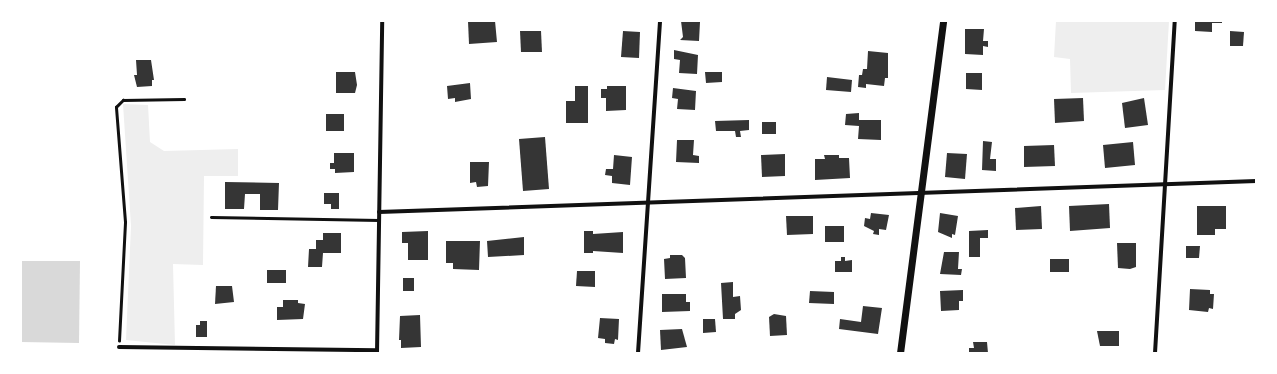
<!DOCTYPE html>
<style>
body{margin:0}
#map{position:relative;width:1277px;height:374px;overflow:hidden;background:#fff;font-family:"Fira Sans",sans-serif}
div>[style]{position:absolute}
.green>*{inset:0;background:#eee}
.water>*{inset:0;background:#d9d9d9}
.building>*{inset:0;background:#353535}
.path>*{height:2.5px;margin:-1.25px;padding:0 1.25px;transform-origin:1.25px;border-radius:1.25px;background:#111}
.service>*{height:3px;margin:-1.5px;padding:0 1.5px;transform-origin:1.5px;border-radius:1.5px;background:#111}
.minor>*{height:4px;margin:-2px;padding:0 2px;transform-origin:2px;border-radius:2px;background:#111}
.tertiary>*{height:7px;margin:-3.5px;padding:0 3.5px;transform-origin:3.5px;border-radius:3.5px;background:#111}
span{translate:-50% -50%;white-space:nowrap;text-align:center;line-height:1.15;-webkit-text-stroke:4px #fff;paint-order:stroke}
.frame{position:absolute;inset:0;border:22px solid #fff;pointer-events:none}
</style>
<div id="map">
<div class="green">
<i style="clip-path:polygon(1056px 21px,1169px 21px,1165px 90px,1071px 93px,1070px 59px,1054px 57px)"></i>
<i style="clip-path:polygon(123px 104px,148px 105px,150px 142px,164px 151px,238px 149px,238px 176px,204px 176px,203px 265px,173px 264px,175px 345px,126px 340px,131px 226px)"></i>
</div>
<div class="water">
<i style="clip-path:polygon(21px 261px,80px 261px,79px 343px,21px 342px)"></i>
</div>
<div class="building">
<i style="clip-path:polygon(468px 21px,495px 21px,497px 42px,469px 44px)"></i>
<i style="clip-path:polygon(681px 21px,700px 22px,699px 41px,680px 40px,683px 37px)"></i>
<i style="clip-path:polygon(1195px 21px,1222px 21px,1222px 23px,1212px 23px,1212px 32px,1195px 31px)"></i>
<i style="clip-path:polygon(965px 29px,984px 29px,983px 41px,988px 41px,988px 47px,983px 46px,983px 55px,965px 54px)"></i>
<i style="clip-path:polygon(520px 31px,541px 31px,542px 52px,521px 52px)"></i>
<i style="clip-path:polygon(623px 31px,640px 32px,639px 58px,621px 57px)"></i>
<i style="clip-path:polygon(1230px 31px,1244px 32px,1243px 46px,1230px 46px)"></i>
<i style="clip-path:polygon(674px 50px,698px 55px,697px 74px,679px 73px,680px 60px,674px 59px)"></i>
<i style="clip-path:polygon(868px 51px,888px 53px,888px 78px,885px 78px,884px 86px,866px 84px,866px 88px,858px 87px,859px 75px,862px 75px,863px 69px,867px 69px)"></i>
<i style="clip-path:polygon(136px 60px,151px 60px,154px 80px,152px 80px,152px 86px,137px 87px,134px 75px,137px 75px)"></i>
<i style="clip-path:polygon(336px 72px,355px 72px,357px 85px,355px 93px,336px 93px)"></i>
<i style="clip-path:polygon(705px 72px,722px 72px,722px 82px,706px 83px)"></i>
<i style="clip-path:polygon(966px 73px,982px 73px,982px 90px,966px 89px)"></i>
<i style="clip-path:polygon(827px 77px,852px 80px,851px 92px,826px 90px)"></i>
<i style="clip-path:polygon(470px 83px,471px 99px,455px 102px,455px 98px,448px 99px,447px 86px)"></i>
<i style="clip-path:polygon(575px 86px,588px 86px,588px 123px,566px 123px,566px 101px,575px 101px)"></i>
<i style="clip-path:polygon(607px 86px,626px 86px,626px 110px,606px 111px,606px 98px,601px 98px,601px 89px,607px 89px)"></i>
<i style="clip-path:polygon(673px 88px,696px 91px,695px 110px,677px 109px,678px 99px,672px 98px)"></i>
<i style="clip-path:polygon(1083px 98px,1084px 121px,1055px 123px,1054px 99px)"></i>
<i style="clip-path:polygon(1144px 98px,1148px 125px,1125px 128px,1122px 103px)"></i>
<i style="clip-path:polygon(859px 113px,859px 120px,881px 120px,881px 140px,858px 139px,859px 126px,845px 125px,846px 114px)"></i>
<i style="clip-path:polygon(326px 114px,344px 114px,344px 131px,326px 131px)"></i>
<i style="clip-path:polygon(749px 120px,749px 130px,740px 131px,741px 137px,736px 137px,735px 131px,716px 131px,715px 121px)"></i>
<i style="clip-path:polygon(762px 122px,776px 122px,776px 134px,762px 134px)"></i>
<i style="clip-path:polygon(545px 137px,549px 189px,523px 191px,519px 139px)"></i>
<i style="clip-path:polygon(677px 140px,694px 140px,693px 155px,699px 156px,699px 163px,676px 162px)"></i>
<i style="clip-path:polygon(983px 141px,992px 142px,990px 159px,996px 159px,996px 171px,982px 170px)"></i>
<i style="clip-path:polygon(1133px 142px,1135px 165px,1105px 168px,1103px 145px)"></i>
<i style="clip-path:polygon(1054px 145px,1055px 166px,1024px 167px,1024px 146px)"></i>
<i style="clip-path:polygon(334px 153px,354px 153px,354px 172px,335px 173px,335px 169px,330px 169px,330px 163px,334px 163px)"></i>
<i style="clip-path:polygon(947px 153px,967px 154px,965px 179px,945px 177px)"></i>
<i style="clip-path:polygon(785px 154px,785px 176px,762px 177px,761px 155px)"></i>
<i style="clip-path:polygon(614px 155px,632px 157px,630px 185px,612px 183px,612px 176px,605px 175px,606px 169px,613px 169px)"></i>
<i style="clip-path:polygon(824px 155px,839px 155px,839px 158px,849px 158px,850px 178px,815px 180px,815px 159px,825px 159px)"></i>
<i style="clip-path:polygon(470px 162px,489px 162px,488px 186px,477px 187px,476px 182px,470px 183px)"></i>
<i style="clip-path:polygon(225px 182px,279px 183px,278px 210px,260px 210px,260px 194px,245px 194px,244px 209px,225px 209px)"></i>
<i style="clip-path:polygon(324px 193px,339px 193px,339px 209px,331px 209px,331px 204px,324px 204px)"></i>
<i style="clip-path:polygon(1109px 204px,1110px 228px,1070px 231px,1069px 206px)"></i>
<i style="clip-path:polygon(1041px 206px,1042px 229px,1016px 230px,1015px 208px)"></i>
<i style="clip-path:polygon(1197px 206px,1226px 206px,1226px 229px,1215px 229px,1215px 235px,1197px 235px)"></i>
<i style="clip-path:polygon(871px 213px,889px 215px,886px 230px,879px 229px,879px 235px,873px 234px,874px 231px,864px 226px,865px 218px,870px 219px)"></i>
<i style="clip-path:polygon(940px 213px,958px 216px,955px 235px,952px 234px,952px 238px,938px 232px)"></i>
<i style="clip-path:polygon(786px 216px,813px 216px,813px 234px,787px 235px)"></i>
<i style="clip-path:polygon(825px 226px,844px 226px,844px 242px,825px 242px)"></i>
<i style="clip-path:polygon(988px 230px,988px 238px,980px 238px,980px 257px,969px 257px,969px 231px)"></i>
<i style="clip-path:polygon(428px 231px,428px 260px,408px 260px,408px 243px,402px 243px,402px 232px)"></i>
<i style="clip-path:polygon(584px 231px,593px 231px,593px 234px,623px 232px,623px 253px,593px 251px,593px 253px,584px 253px)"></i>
<i style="clip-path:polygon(323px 233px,341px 233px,341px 253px,323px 253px,322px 267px,308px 267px,309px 249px,316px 249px,316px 240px,323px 240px)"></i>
<i style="clip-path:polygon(524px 237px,524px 255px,488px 257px,487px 241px)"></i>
<i style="clip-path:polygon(446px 241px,480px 241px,479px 270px,453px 269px,453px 263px,446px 263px)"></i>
<i style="clip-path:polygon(1117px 243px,1136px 243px,1136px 267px,1130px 269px,1118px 268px)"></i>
<i style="clip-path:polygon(1186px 246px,1200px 246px,1199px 258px,1186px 258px)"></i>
<i style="clip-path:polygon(944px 252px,959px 252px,958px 269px,962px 269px,961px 275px,940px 274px)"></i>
<i style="clip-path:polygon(670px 255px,682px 255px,685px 258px,686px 278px,665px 279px,664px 259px,670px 258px)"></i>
<i style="clip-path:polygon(841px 257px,845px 257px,845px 261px,852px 260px,852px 272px,835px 272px,835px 261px,841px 261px)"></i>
<i style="clip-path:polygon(1050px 259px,1069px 259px,1069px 272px,1050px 272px)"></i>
<i style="clip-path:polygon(267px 270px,286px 270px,286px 283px,267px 283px)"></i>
<i style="clip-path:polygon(577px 271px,595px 271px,595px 287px,576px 286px)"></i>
<i style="clip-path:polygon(403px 278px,414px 278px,414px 291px,403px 291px)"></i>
<i style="clip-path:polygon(733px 282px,733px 297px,740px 296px,741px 310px,735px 314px,735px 319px,723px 319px,721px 283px)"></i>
<i style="clip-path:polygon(216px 286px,232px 286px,234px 302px,215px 304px)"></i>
<i style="clip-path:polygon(1190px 289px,1210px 290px,1210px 294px,1214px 294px,1213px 309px,1209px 308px,1208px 312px,1189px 310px)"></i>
<i style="clip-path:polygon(963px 290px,963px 301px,959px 301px,959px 310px,941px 311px,940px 291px)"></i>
<i style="clip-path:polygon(810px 291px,834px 292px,834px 304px,809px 303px)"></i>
<i style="clip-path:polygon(662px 294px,686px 294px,686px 302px,690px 302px,690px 311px,662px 312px)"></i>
<i style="clip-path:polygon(283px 300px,298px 300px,298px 303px,305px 304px,303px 319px,277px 320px,277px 307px,283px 307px)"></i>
<i style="clip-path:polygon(863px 306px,882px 308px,878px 334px,839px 329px,840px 319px,861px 322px)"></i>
<i style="clip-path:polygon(774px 314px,786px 316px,787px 335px,770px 336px,769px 317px)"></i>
<i style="clip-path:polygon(420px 315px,421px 347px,401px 348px,401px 340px,399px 340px,400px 316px)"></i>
<i style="clip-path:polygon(600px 318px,619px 319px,618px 340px,615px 339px,614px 344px,605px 343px,605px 339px,598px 338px)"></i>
<i style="clip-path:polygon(703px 319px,715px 319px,716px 332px,703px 333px)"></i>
<i style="clip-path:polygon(200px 321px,207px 321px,207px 337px,196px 337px,196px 325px,200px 325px)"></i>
<i style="clip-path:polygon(682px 329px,687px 347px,661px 350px,660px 330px)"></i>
<i style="clip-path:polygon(1097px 331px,1119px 331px,1119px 346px,1100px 346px)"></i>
<i style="clip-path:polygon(973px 342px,987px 342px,988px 353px,969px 353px,969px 348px,974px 348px)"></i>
</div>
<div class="path">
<i style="left:119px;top:341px;width:119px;rotate:-87.1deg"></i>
<i style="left:125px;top:222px;width:115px;rotate:-94.5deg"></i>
<i style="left:116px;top:107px;width:10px;rotate:-45deg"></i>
<i style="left:123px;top:100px;width:61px;rotate:-0.9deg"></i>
</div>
<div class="service">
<i style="left:211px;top:217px;width:168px;rotate:1deg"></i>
</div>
<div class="minor">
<i style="left:379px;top:212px;width:878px;rotate:-2.02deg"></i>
<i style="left:119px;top:347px;width:258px;rotate:0.7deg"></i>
<i style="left:377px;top:353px;width:332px;rotate:-89.1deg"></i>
<i style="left:638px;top:353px;width:333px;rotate:-86.2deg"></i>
<i style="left:1155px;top:353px;width:333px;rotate:-86.6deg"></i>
</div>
<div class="tertiary">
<i style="left:900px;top:353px;width:335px;rotate:-82.6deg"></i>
</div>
<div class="frame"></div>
</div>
